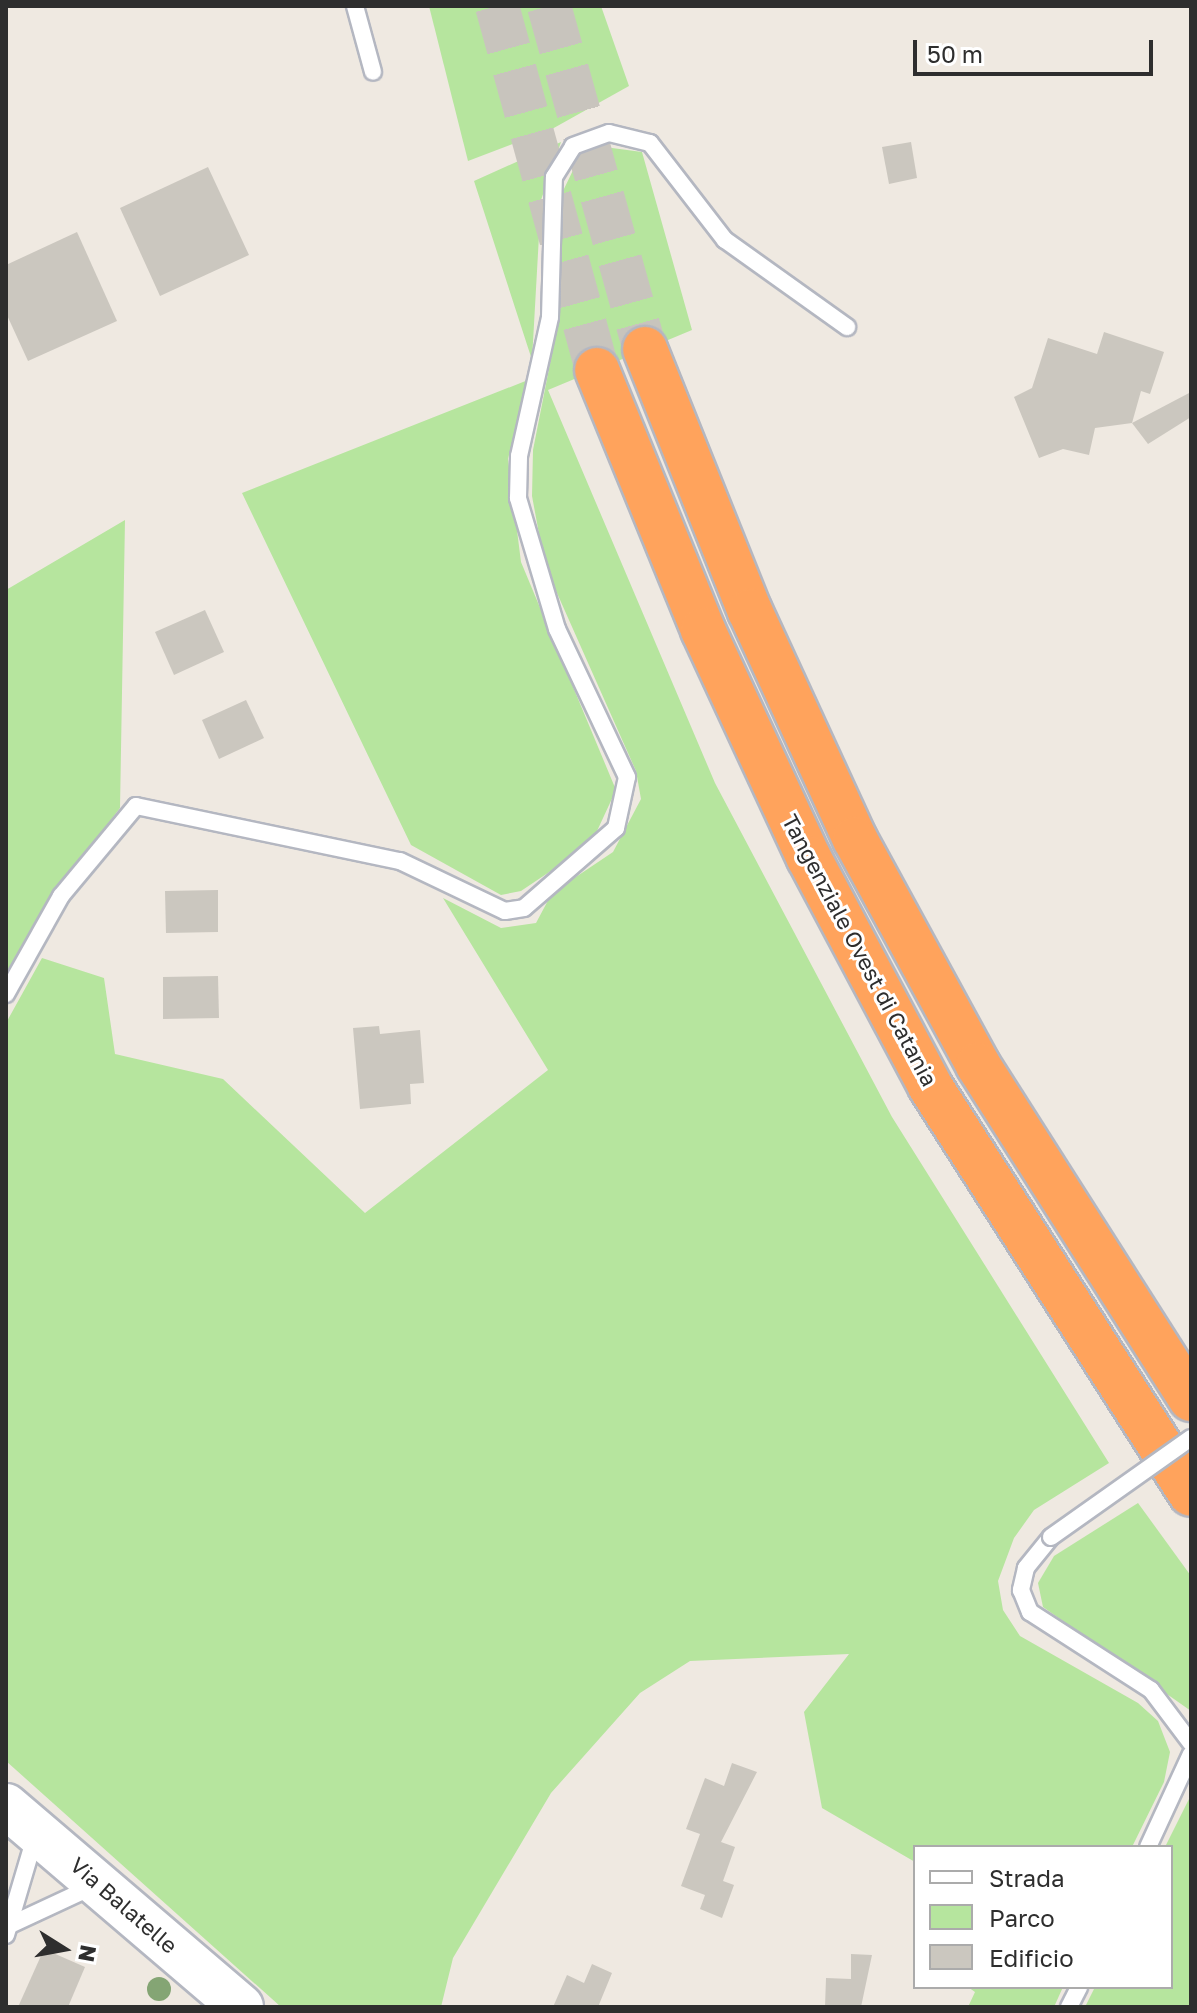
<!DOCTYPE html>
<style>
body{margin:0}
#map{position:relative;width:1197px;height:2013px;overflow:hidden;background:#efe9e1;font-family:"Golos Text",sans-serif}
div>[style]{position:absolute}
.green>*{inset:0;background:#b6e59e}
.building>*{inset:0;background:#cbc7bf}
.motorway-tunnel>*{height:44px;margin-top:-22px;transform-origin:0;background:repeating-linear-gradient(90deg,#c8c4bd 0 44px,transparent 0 66px)}
.roads{filter:drop-shadow(2px 0 #b4b7c1) drop-shadow(-2px 0 #b4b7c1) drop-shadow(0 2px #b4b7c1) drop-shadow(0 -2px #b4b7c1)}
.service>*{height:16px;margin:-8px;padding:0 8px;transform-origin:8px;border-radius:8px;background:#fff}
.secondary>*{height:44px;margin:-22px;padding:0 22px;transform-origin:22px;border-radius:22px;background:#fff}
.motorway>*{height:44px;margin:-22px;padding:0 22px;transform-origin:22px;border-radius:22px;background:#ffa35c}
.bridges{filter:drop-shadow(2px 0 #b4b7c1) drop-shadow(-2px 0 #b4b7c1) drop-shadow(0 2px #b4b7c1) drop-shadow(0 -2px #b4b7c1)}
.service-bridge>*{height:16px;margin:-8px;padding:0 8px;transform-origin:8px;border-radius:8px;background:#fff}
.trees>*{width:24px;height:24px;margin:-12px;border-radius:50%;background:#84a574}
span{translate:-50% -50%;white-space:nowrap;text-align:center;line-height:1.15;-webkit-text-stroke:6px #fff;paint-order:stroke}
.street-label{font-size:22px;color:#2e2e2e}
.frame{position:absolute;inset:0;border:8px solid #2e2e2e;pointer-events:none}
.legend{position:absolute;left:913px;top:1845px;width:260px;height:144px;box-sizing:border-box;background:#fff;border:2px solid #ababab;margin:0;padding:10px 14px;list-style:none;font-size:24px;color:#2e2e2e}
.legend li{display:flex;align-items:center;gap:16px;height:40px}
.legend b{width:40px;border:2px solid #ababab}
.north{position:absolute;left:24px;top:1909px;width:80px;height:80px;-webkit-text-stroke:6px #fff;paint-order:stroke;rotate:101deg;font-size:22px;font-weight:700;line-height:32px;text-align:center;color:#2e2e2e}
.north::after{content:'';display:block;margin:auto;width:28px;height:36px;background:#2e2e2e;clip-path:polygon(50% 0,100% 100%,50% 72%,0 100%)}
.scale{position:absolute;left:913px;top:40px;width:240px;height:36px;box-sizing:border-box;border:4px solid #2e2e2e;border-top:0;padding-left:10px;font-size:24px;line-height:28px;white-space:nowrap;color:#2e2e2e;-webkit-text-stroke:6px #fff;paint-order:stroke}
</style>
<div id="map">
<div class="green">
<i style="clip-path:polygon(429px 6px,601px 6px,629px 86px,552px 129px,468px 161px)"></i>
<i style="clip-path:polygon(561px 142px,541px 200px,532px 360px,474px 181px)"></i>
<i style="clip-path:polygon(597px 146px,642px 152px,692px 330px,548px 390px,715px 783px,892px 1117px,1109px 1463px,1034px 1510px,1014px 1538px,998px 1581px,1003px 1610px,1020px 1636px,1138px 1703px,1158px 1721px,1170px 1752px,1164px 1782px,1132px 1847px,915px 1847px,915px 1862px,822px 1808px,804px 1712px,849px 1654px,690px 1661px,640px 1693px,551px 1793px,453px 1958px,441px 2007px,281px 2007px,6px 1761px,6px 1023px,42px 958px,104px 978px,115px 1054px,223px 1079px,365px 1213px,548px 1070px,443px 898px,501px 928px,536px 923px,552px 893px,613px 852px,641px 799px,636px 771px,545px 566px,532px 496px,533px 450px,560px 313px,562px 193px,578px 160px)"></i>
<i style="clip-path:polygon(528px 380px,508px 459px,521px 562px,616px 790px,591px 844px,521px 891px,501px 895px,411px 845px,242px 493px)"></i>
<i style="clip-path:polygon(125px 520px,120px 808px,58px 889px,6px 978px,6px 590px)"></i>
<i style="clip-path:polygon(1138px 1503px,1191px 1576px,1191px 1711px,1043px 1607px,1038px 1583px,1054px 1556px)"></i>
<i style="clip-path:polygon(1191px 1795px,1191px 2007px,1085px 2007px,1095px 1987px,1171px 1987px,1171px 1847px,1165px 1847px)"></i>
<i style="clip-path:polygon(968px 1987px,1063px 1987px,1054px 2007px,968px 2007px,975px 1992px)"></i>
</div>
<div class="building">
<i style="clip-path:polygon(911px 142px,917px 178px,889px 184px,882px 147px)"></i>
<i style="clip-path:polygon(208px 167px,249px 255px,160px 296px,120px 208px)"></i>
<i style="clip-path:polygon(77px 232px,117px 321px,28px 361px,6px 313px,6px 265px)"></i>
<i style="clip-path:polygon(1104px 332px,1164px 352px,1150px 394px,1141px 391px,1132px 423px,1095px 428px,1089px 455px,1063px 449px,1039px 458px,1014px 397px,1032px 388px,1048px 338px,1097px 354px)"></i>
<i style="clip-path:polygon(1191px 392px,1191px 417px,1148px 444px,1132px 423px)"></i>
<i style="clip-path:polygon(205px 610px,224px 652px,174px 675px,155px 632px)"></i>
<i style="clip-path:polygon(246px 700px,264px 738px,219px 759px,202px 720px)"></i>
<i style="clip-path:polygon(218px 890px,218px 932px,166px 933px,165px 891px)"></i>
<i style="clip-path:polygon(218px 976px,219px 1018px,163px 1019px,163px 977px)"></i>
<i style="clip-path:polygon(379px 1026px,380px 1034px,420px 1030px,424px 1083px,410px 1084px,411px 1104px,360px 1109px,353px 1028px)"></i>
<i style="clip-path:polygon(732px 1763px,757px 1772px,721px 1842px,735px 1847px,723px 1881px,734px 1885px,722px 1918px,700px 1909px,705px 1895px,681px 1886px,700px 1834px,686px 1829px,705px 1778px,724px 1786px)"></i>
<i style="clip-path:polygon(44px 1949px,85px 1967px,68px 2007px,18px 2007px)"></i>
<i style="clip-path:polygon(851px 1954px,872px 1955px,861px 2007px,825px 2007px,826px 1978px,851px 1979px)"></i>
<i style="clip-path:polygon(592px 1964px,612px 1973px,598px 2007px,553px 2007px,567px 1975px,584px 1983px)"></i>
</div>
<div class="motorway-tunnel">
<i style="left:497px;top:6px;width:377px;rotate:74.6deg"></i>
<i style="left:549px;top:6px;width:356px;rotate:74.4deg"></i>
</div>
<div class="roads">
<div class="service">
<i style="left:355px;top:6px;width:68px;rotate:74.7deg"></i>
<i style="left:6px;top:994px;width:112px;rotate:-60.7deg"></i>
<i style="left:61px;top:896px;width:117px;rotate:-50.2deg"></i>
<i style="left:136px;top:806px;width:270px;rotate:11.8deg"></i>
<i style="left:400px;top:861px;width:116px;rotate:25.5deg"></i>
<i style="left:505px;top:911px;width:19px;rotate:-9deg"></i>
<i style="left:524px;top:908px;width:122px;rotate:-41deg"></i>
<i style="left:616px;top:828px;width:52px;rotate:-77.8deg"></i>
<i style="left:627px;top:777px;width:164px;rotate:-115.3deg"></i>
<i style="left:557px;top:629px;width:137px;rotate:-106.6deg"></i>
<i style="left:518px;top:498px;width:42px;rotate:-88.6deg"></i>
<i style="left:519px;top:456px;width:142px;rotate:-77.4deg"></i>
<i style="left:550px;top:317px;width:140px;rotate:-88.4deg"></i>
<i style="left:554px;top:177px;width:36px;rotate:-58deg"></i>
<i style="left:573px;top:146px;width:38px;rotate:-20deg"></i>
<i style="left:609px;top:133px;width:42px;rotate:13.7deg"></i>
<i style="left:650px;top:143px;width:123px;rotate:52.3deg"></i>
<i style="left:725px;top:240px;width:150px;rotate:35.5deg"></i>
<i style="left:1051px;top:1537px;width:40px;rotate:129deg"></i>
<i style="left:1026px;top:1568px;width:23px;rotate:103deg"></i>
<i style="left:1021px;top:1590px;width:24px;rotate:68deg"></i>
<i style="left:1030px;top:1612px;width:144px;rotate:32.8deg"></i>
<i style="left:1151px;top:1690px;width:66px;rotate:53deg"></i>
<i style="left:1148px;top:1847px;width:102px;rotate:-65.2deg"></i>
<i style="left:10px;top:1925px;width:90px;rotate:-24.9deg"></i>
<i style="left:6px;top:1935px;width:102px;rotate:-73.5deg"></i>
<i style="left:1069px;top:2007px;width:22px;rotate:-63deg"></i>
</div>
<div class="secondary">
<i style="left:6px;top:1806px;width:309px;rotate:40.5deg"></i>
</div>
<div class="motorway">
<i style="left:645px;top:349px;width:282px;rotate:68.2deg"></i>
<i style="left:750px;top:611px;width:251px;rotate:65.3deg"></i>
<i style="left:855px;top:839px;width:257px;rotate:61.4deg"></i>
<i style="left:978px;top:1065px;width:396px;rotate:57.5deg"></i>
<i style="left:597px;top:370px;width:281px;rotate:67.8deg"></i>
<i style="left:703px;top:630px;width:251px;rotate:65.1deg"></i>
<i style="left:809px;top:858px;width:258px;rotate:62deg"></i>
<i style="left:930px;top:1086px;width:484px;rotate:57.4deg"></i>
</div>
</div>
<div class="bridges">
<div class="service-bridge">
<i style="left:1051px;top:1537px;width:171px;rotate:-35.3deg"></i>
</div>
</div>
<div class="trees">
<i style="left:159px;top:1989px"></i>
</div>
<div class="street-label">
<span style="left:860px;top:950px;rotate:62deg">Tangenziale Ovest di Catania</span>
<span style="left:124px;top:1905px;rotate:41deg">Via Balatelle</span>
</div>
<div class="frame"></div>
<ul class="legend">
<li><b style="height:10px;background:#fff"></b>Strada</li>
<li><b style="height:22px;background:#b6e59e"></b>Parco</li>
<li><b style="height:22px;background:#cbc7bf"></b>Edificio</li>
</ul>
<div class="north">N</div>
<div class="scale">50 m</div>
</div>
